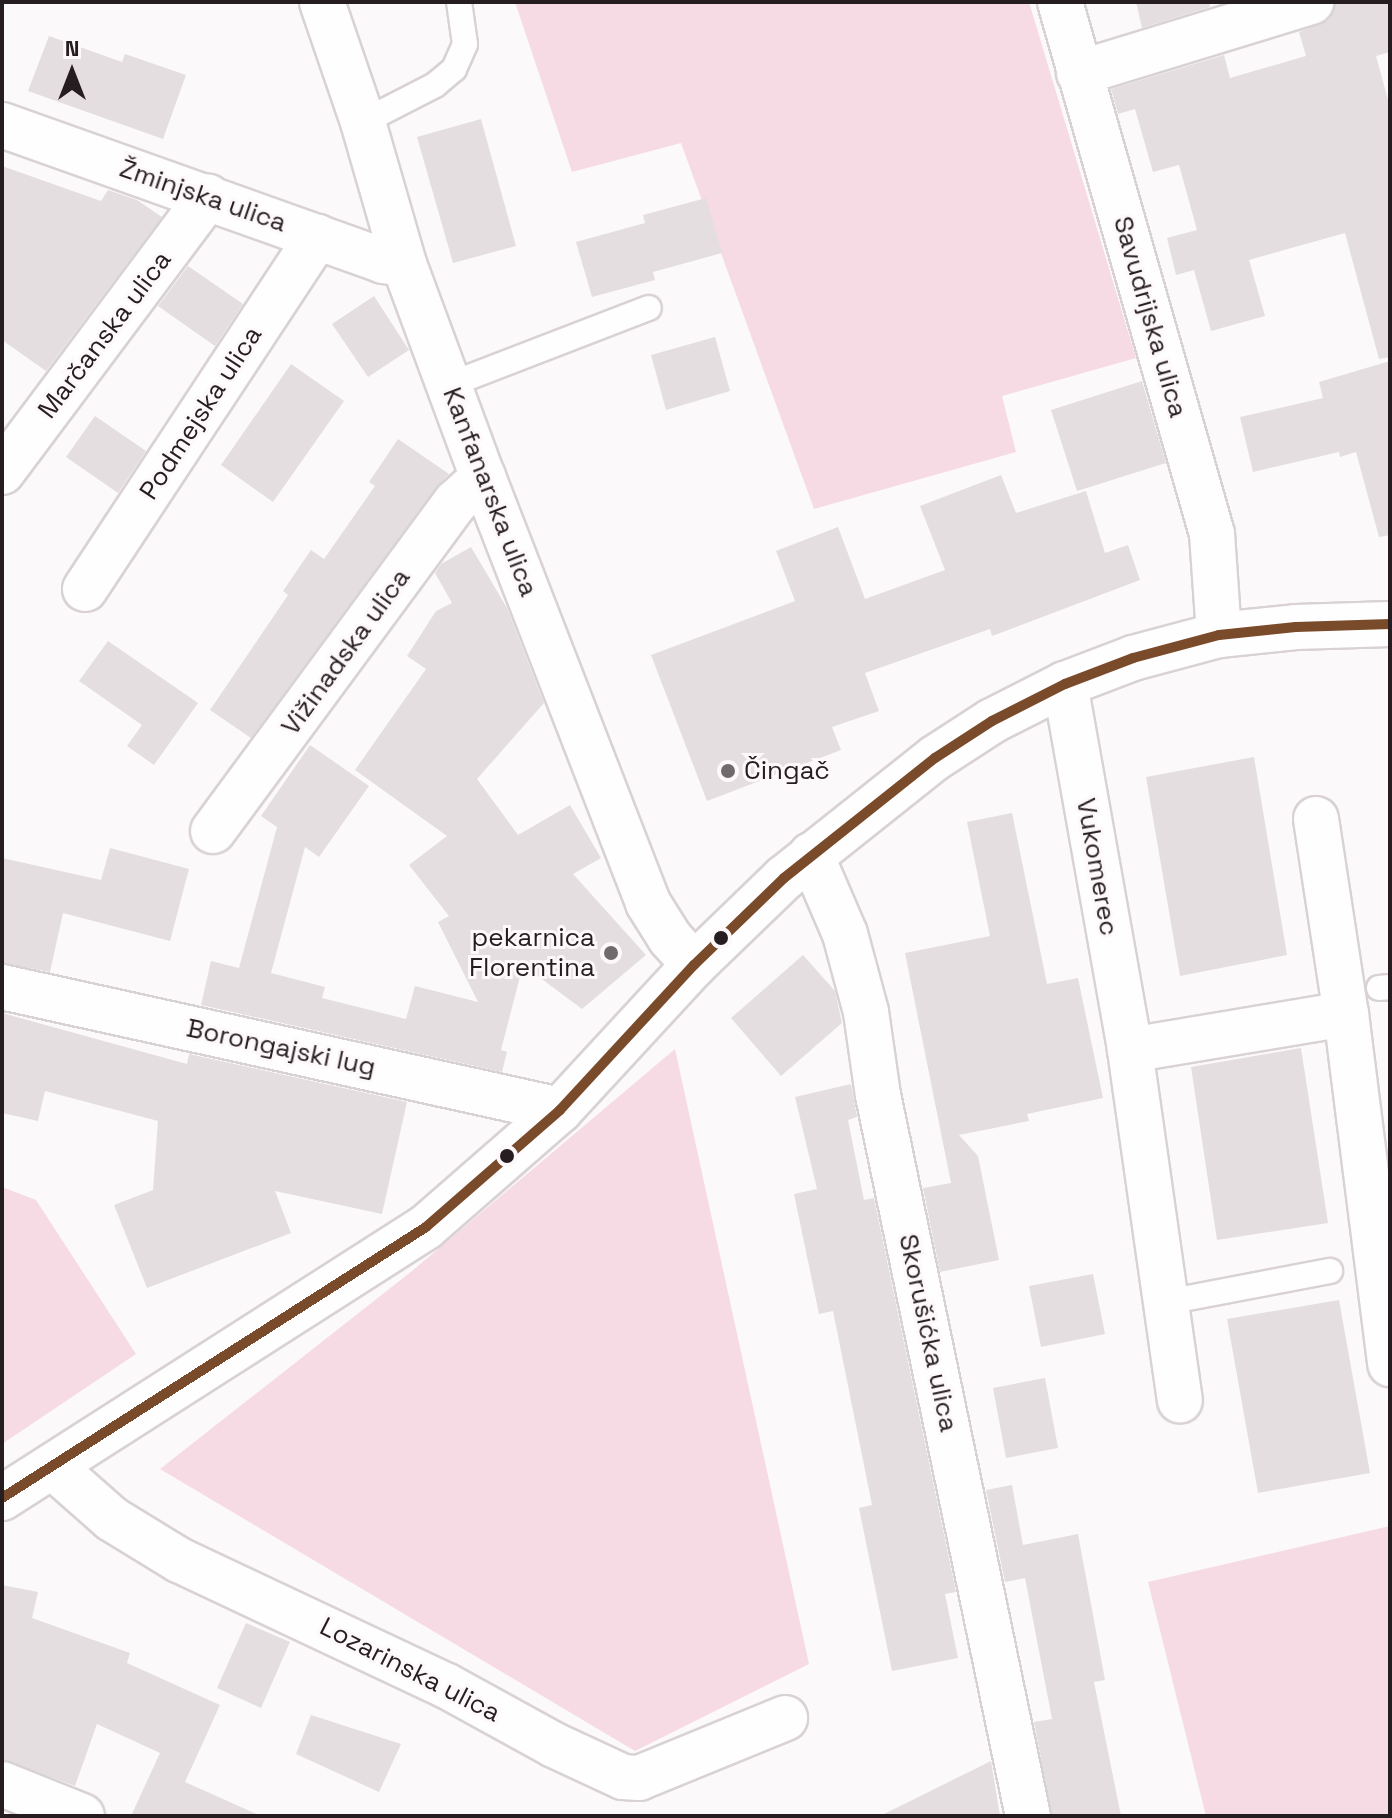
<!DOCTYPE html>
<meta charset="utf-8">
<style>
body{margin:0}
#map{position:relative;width:1392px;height:1818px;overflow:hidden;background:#fcf9fa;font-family:"Space Grotesk",sans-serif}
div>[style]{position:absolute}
.green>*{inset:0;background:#f6dbe5}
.building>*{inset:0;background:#e4dee0}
.roads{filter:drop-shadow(2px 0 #d9d2d5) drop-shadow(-2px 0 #d9d2d5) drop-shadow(0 2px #d9d2d5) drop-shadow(0 -2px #d9d2d5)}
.service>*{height:24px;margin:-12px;padding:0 12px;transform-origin:12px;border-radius:12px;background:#fffefe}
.minor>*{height:44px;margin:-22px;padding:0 22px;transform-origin:22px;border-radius:22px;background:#fffefe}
.tertiary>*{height:44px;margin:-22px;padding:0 22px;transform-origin:22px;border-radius:22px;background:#fffefe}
.bus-1>*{height:10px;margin:-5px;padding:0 5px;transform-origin:5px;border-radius:5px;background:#7a4b2a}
.dots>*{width:22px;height:22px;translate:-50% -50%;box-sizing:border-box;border:4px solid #fdf8fa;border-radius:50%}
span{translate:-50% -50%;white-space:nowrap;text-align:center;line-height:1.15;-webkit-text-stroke:6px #fdf8fa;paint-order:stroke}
.street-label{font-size:26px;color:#261d20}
.poi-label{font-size:26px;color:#261d20}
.left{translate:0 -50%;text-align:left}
.right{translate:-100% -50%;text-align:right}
.frame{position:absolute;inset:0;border:4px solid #261d20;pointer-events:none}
.north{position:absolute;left:32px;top:32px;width:80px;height:80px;-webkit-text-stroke:6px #fdf8fa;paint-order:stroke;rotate:0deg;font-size:22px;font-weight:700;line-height:32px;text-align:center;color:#261d20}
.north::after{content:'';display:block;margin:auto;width:28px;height:36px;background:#261d20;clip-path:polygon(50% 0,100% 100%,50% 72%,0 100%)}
</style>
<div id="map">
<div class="green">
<i style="clip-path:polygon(515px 2px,1029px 2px,1136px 358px,1002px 396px,1016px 452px,814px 509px,681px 143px,572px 172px)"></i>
<i style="clip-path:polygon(675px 1049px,809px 1664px,635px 1751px,160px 1469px,412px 1271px)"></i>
<i style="clip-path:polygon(2px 1187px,36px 1200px,136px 1354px,2px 1444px)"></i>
<i style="clip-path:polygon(1390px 1526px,1390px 1816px,1206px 1816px,1148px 1582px)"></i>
</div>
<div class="building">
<i style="clip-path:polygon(1136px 2px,1209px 2px,1210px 7px,1142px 28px)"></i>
<i style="clip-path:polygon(1335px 2px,1390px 2px,1390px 52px,1376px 56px,1390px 107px,1390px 357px,1379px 359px,1345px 233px,1249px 260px,1265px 316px,1211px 331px,1194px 270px,1176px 275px,1167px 238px,1197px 230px,1179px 165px,1153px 172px,1135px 109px,1118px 114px,1111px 89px,1224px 55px,1230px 78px,1306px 56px,1299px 32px,1329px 20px)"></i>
<i style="clip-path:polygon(49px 36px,122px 62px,125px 54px,186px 75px,163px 139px,28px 91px)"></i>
<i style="clip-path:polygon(481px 119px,516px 246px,453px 263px,417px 137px)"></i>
<i style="clip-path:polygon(2px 166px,101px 201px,108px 190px,137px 200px,162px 217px,46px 371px,2px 340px)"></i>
<i style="clip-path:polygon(706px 198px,722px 253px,653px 272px,655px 280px,592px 297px,576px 242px,645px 223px,643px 215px)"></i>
<i style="clip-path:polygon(188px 266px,243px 304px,215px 346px,158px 306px)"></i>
<i style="clip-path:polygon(374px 296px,409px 350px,368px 377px,332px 324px)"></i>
<i style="clip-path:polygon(715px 337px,730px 391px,666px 410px,651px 355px)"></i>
<i style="clip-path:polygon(1390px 361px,1390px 535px,1379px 537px,1356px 452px,1340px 457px,1339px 452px,1253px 472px,1240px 417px,1323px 398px,1319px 382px)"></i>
<i style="clip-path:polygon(291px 364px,344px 401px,273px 502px,221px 465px)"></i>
<i style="clip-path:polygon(1142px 381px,1166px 463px,1077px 491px,1051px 410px)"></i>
<i style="clip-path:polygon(95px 416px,146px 451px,118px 493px,66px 457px)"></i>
<i style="clip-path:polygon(398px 439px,449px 474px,436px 487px,251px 738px,210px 710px,288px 595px,283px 591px,311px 550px,324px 559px,375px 486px,369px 482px)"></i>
<i style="clip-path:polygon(1001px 475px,1016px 513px,1086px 491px,1105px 553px,1128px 545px,1140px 580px,992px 636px,990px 629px,865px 673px,879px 711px,832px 727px,841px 750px,707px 801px,651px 655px,795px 601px,776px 551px,838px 527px,865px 599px,945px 570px,920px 506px)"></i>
<i style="clip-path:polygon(471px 547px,507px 608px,544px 703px,477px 779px,518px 835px,570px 805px,601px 858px,573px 874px,646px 955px,582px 1009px,523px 965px,501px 1050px,507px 1052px,502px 1072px,201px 1005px,211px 961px,239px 968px,277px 827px,261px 816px,310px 745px,369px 786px,319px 857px,305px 847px,271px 973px,325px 987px,322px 998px,406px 1019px,415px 986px,478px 1002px,438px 922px,449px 916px,409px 865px,447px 836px,355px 770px,426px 669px,407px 656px,436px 611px,452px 603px,435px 573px,441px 564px)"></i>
<i style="clip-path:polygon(108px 641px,198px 703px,154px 765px,127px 746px,142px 725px,79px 681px)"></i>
<i style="clip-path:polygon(1254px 757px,1287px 955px,1180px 976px,1146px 777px)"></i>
<i style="clip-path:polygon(1012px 813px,1047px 984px,1078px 978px,1103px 1098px,1027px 1114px,1029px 1121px,959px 1135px,978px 1156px,999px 1260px,940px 1272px,923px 1188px,951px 1183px,905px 953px,990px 936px,967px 822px)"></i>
<i style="clip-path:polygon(110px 848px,189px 869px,170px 941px,63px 913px,50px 972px,2px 963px,2px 858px,101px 880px)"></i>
<i style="clip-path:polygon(803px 955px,835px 991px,842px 1023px,781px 1076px,731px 1018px)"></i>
<i style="clip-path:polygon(2px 1013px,187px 1064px,189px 1054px,407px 1102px,382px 1214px,275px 1191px,291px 1233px,147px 1288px,114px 1205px,153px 1190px,158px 1121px,45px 1091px,38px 1121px,2px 1113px)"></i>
<i style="clip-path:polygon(1301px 1048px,1328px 1223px,1217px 1240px,1191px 1067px)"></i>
<i style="clip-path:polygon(851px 1084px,857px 1117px,848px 1120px,864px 1200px,874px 1198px,956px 1592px,945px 1594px,958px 1658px,892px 1671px,859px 1508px,872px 1505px,833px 1311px,819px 1314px,794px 1194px,817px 1189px,795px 1097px)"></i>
<i style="clip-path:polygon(1093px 1274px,1105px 1334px,1041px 1347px,1029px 1286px)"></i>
<i style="clip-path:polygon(1339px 1300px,1370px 1473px,1258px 1493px,1227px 1319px)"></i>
<i style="clip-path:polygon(1045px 1378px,1058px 1448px,1006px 1458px,993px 1388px)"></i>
<i style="clip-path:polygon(1012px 1485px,1023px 1545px,1078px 1534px,1105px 1680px,1094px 1682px,1121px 1816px,1052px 1816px,1034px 1722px,1052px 1719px,1025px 1578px,1005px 1582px,986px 1490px)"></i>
<i style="clip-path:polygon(2px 1585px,38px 1592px,32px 1618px,130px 1653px,127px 1663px,220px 1705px,185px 1782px,261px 1816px,131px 1816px,160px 1753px,97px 1724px,75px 1786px,2px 1759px)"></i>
<i style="clip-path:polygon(246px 1623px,290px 1642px,261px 1708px,217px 1688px)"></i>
<i style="clip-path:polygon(311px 1715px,401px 1744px,379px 1792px,296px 1754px)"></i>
<i style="clip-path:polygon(991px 1761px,1000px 1816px,880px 1816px)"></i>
</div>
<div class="roads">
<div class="service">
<i style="left:363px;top:122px;width:81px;rotate:-27.2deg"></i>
<i style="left:435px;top:85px;width:25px;rotate:-40deg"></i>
<i style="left:454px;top:69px;width:27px;rotate:-66deg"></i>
<i style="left:465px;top:44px;width:42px;rotate:-98.1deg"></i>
<i style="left:449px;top:385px;width:214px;rotate:-21.1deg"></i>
<i style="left:1379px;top:988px;width:11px;rotate:-5deg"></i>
<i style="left:1167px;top:1302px;width:166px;rotate:-10.8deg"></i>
</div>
<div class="minor">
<i style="left:322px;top:2px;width:127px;rotate:71.1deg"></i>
<i style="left:363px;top:122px;width:148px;rotate:73.9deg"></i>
<i style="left:404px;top:264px;width:227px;rotate:69.7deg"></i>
<i style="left:483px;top:477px;width:457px;rotate:68.8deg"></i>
<i style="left:648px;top:903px;width:41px;rotate:57.8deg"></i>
<i style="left:670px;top:938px;width:36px;rotate:48deg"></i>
<i style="left:1060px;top:2px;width:553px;rotate:74.05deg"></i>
<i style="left:1212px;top:534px;width:101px;rotate:86deg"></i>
<i style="left:1079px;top:73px;width:243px;rotate:-17deg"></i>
<i style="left:2px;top:125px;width:405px;rotate:19.6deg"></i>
<i style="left:383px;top:261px;width:21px;rotate:8deg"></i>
<i style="left:2px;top:472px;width:344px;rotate:-53.2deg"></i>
<i style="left:85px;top:589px;width:422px;rotate:-56.6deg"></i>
<i style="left:1065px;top:684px;width:372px;rotate:79.9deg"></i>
<i style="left:1130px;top:1050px;width:354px;rotate:81.9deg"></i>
<i style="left:1316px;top:819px;width:197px;rotate:81.3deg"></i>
<i style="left:1346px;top:1014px;width:353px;rotate:82.8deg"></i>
<i style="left:213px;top:831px;width:409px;rotate:-53.6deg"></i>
<i style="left:456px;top:502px;width:37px;rotate:-43deg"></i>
<i style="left:811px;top:855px;width:86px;rotate:66.7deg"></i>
<i style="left:845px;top:934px;width:81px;rotate:74.9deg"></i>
<i style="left:866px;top:1012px;width:84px;rotate:81.8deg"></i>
<i style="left:878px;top:1095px;width:736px;rotate:78.25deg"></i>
<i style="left:2px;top:987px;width:571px;rotate:12.43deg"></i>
<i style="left:1130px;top:1050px;width:219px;rotate:-9.5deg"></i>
<i style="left:53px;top:1467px;width:79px;rotate:41.4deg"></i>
<i style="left:112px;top:1519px;width:79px;rotate:31.5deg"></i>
<i style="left:179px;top:1560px;width:294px;rotate:25.2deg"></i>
<i style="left:445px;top:1685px;width:124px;rotate:28.8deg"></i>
<i style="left:554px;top:1745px;width:76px;rotate:24.9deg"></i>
<i style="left:623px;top:1777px;width:16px;rotate:4deg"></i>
<i style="left:639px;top:1778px;width:158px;rotate:-22.3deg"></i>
<i style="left:2px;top:1784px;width:86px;rotate:21.8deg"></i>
</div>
<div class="tertiary">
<i style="left:2px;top:1498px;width:503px;rotate:-32.58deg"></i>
<i style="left:426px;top:1227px;width:178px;rotate:-41.1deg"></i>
<i style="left:560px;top:1110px;width:197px;rotate:-47.3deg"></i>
<i style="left:694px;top:965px;width:125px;rotate:-44deg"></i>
<i style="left:784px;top:878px;width:193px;rotate:-38.5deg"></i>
<i style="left:935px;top:758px;width:68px;rotate:-33deg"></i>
<i style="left:992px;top:721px;width:82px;rotate:-26.9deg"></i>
<i style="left:1065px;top:684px;width:73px;rotate:-20.9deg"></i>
<i style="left:1133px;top:658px;width:89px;rotate:-15deg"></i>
<i style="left:1219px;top:635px;width:77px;rotate:-5.9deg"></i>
<i style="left:1296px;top:627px;width:94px;rotate:-1.8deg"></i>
</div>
</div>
<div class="bus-1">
<i style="left:2px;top:1498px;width:503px;rotate:-32.58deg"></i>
<i style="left:426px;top:1227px;width:178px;rotate:-41.1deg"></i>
<i style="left:560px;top:1110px;width:197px;rotate:-47.3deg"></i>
<i style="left:694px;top:965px;width:125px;rotate:-44deg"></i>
<i style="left:784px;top:878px;width:193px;rotate:-38.5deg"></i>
<i style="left:935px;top:758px;width:68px;rotate:-33deg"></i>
<i style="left:992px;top:721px;width:82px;rotate:-26.9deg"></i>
<i style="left:1065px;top:684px;width:73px;rotate:-20.9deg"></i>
<i style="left:1133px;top:658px;width:89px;rotate:-15deg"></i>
<i style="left:1219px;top:635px;width:77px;rotate:-5.9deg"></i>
<i style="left:1296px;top:627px;width:94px;rotate:-1.8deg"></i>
</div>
<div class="dots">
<i style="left:728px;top:771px;background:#716a6c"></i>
<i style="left:721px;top:938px;background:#261d20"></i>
<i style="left:611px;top:953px;background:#716a6c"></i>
<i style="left:507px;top:1156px;background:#261d20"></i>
</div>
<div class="street-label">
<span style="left:203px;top:196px;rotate:19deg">Žminjska ulica</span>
<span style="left:1150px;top:317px;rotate:74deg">Savudrijska ulica</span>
<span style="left:105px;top:335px;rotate:-53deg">Marčanska ulica</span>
<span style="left:201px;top:413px;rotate:-57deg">Podmejska ulica</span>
<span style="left:490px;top:492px;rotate:69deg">Kanfanarska ulica</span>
<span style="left:346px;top:652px;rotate:-54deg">Vižinadska ulica</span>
<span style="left:1097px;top:867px;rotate:80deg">Vukomerec</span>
<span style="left:281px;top:1048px;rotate:12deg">Borongajski lug</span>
<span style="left:928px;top:1333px;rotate:78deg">Skorušićka ulica</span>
<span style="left:410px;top:1670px;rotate:27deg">Lozarinska ulica</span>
</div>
<div class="poi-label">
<span class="left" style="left:744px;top:771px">Čingač</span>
<span class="right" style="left:595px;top:953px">pekarnica<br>Florentina</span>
</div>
<div class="frame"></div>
<div class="north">N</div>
</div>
